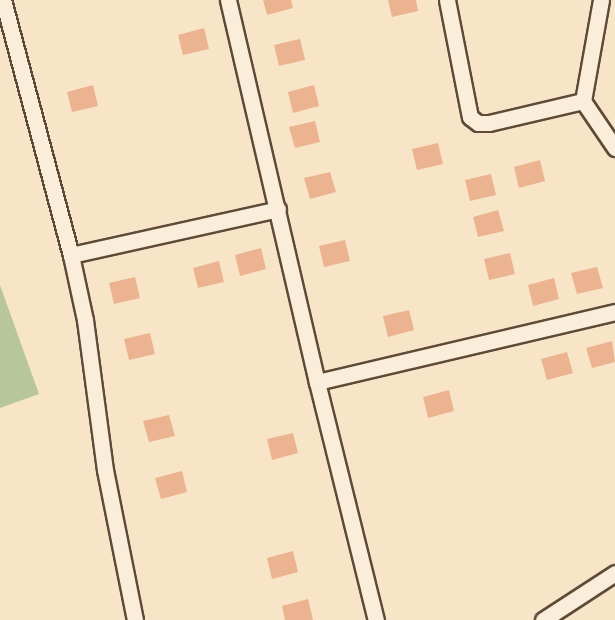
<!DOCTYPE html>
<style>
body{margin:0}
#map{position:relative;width:615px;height:620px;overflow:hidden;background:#f8e5c7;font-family:"Old Standard TT",serif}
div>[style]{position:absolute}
.green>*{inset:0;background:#b7c69b}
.building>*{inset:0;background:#ebb390}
.roads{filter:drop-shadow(2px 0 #5e4a38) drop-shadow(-2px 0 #5e4a38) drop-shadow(0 2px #5e4a38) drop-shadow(0 -2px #5e4a38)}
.minor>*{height:15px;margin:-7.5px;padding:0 7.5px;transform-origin:7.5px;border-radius:7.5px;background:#faeedb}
span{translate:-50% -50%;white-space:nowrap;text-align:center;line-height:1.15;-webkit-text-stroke:4.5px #faeedb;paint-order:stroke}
</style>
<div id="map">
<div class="green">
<i style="clip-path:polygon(0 285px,39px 394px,0 408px)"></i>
</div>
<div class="building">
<i style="clip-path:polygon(263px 0,291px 0,293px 8px,267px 15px)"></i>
<i style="clip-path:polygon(388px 0,416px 0,418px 11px,392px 17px)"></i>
<i style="clip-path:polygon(204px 28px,209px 49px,183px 55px,178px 35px)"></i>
<i style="clip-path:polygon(300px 39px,305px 60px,279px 66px,274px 45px)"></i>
<i style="clip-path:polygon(93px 85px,98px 106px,72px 112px,67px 92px)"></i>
<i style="clip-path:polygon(314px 85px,319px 106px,293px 113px,288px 92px)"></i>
<i style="clip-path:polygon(315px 121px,320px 142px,295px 148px,289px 127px)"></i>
<i style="clip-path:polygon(438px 143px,443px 164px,417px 170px,412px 149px)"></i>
<i style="clip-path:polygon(540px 160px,545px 181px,519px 188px,514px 167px)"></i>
<i style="clip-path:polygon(330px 172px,336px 192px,310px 199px,304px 178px)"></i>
<i style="clip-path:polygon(491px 174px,496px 195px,470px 201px,465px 180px)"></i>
<i style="clip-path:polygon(498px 210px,504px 231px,478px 237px,473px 217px)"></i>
<i style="clip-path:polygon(345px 240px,350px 261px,324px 267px,319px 246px)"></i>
<i style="clip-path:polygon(261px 248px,266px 269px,240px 276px,235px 255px)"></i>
<i style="clip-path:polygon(510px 253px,515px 274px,489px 280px,484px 259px)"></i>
<i style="clip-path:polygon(219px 261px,224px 282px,198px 288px,193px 268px)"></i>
<i style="clip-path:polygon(597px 267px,603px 288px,577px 294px,571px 273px)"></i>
<i style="clip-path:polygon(135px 277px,140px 298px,114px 304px,109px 283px)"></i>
<i style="clip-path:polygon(554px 278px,559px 299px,533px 306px,528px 285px)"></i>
<i style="clip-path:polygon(409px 310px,414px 330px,388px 337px,383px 316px)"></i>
<i style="clip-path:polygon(150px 333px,155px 354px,129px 360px,124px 339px)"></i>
<i style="clip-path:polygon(612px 341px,615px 362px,592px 368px,586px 348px)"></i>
<i style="clip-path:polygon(567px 352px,573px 373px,547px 380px,541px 359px)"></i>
<i style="clip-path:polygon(449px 390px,454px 411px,428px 418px,423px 397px)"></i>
<i style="clip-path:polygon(169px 415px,175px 436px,149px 442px,143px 421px)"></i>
<i style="clip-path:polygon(293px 433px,298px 453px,272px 460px,267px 439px)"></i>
<i style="clip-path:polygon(182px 471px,187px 492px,161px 499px,155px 478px)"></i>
<i style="clip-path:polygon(293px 551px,298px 572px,272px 579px,267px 558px)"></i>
<i style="clip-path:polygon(308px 599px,313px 620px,285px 620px,282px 606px)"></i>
</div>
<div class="roads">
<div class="minor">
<i style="left:3px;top:0;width:264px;rotate:75.1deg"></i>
<i style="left:228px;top:0;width:392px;rotate:76.9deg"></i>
<i style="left:317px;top:382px;width:306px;rotate:-13.2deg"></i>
<i style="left:447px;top:0;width:119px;rotate:78.9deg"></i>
<i style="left:470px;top:117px;width:10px;rotate:37deg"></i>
<i style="left:478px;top:123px;width:11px"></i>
<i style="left:489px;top:123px;width:97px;rotate:-13.2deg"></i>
<i style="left:583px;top:101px;width:57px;rotate:55.8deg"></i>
<i style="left:583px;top:101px;width:103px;rotate:-79.9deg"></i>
<i style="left:317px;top:382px;width:245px;rotate:76.1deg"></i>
<i style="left:135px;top:620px;width:153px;rotate:-101.3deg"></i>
<i style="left:105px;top:470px;width:151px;rotate:-97.6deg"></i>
<i style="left:85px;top:320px;width:66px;rotate:-102.2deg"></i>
<i style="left:71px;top:255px;width:212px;rotate:-12.5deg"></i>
<i style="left:543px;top:620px;width:86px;rotate:-33.1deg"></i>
</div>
</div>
</div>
